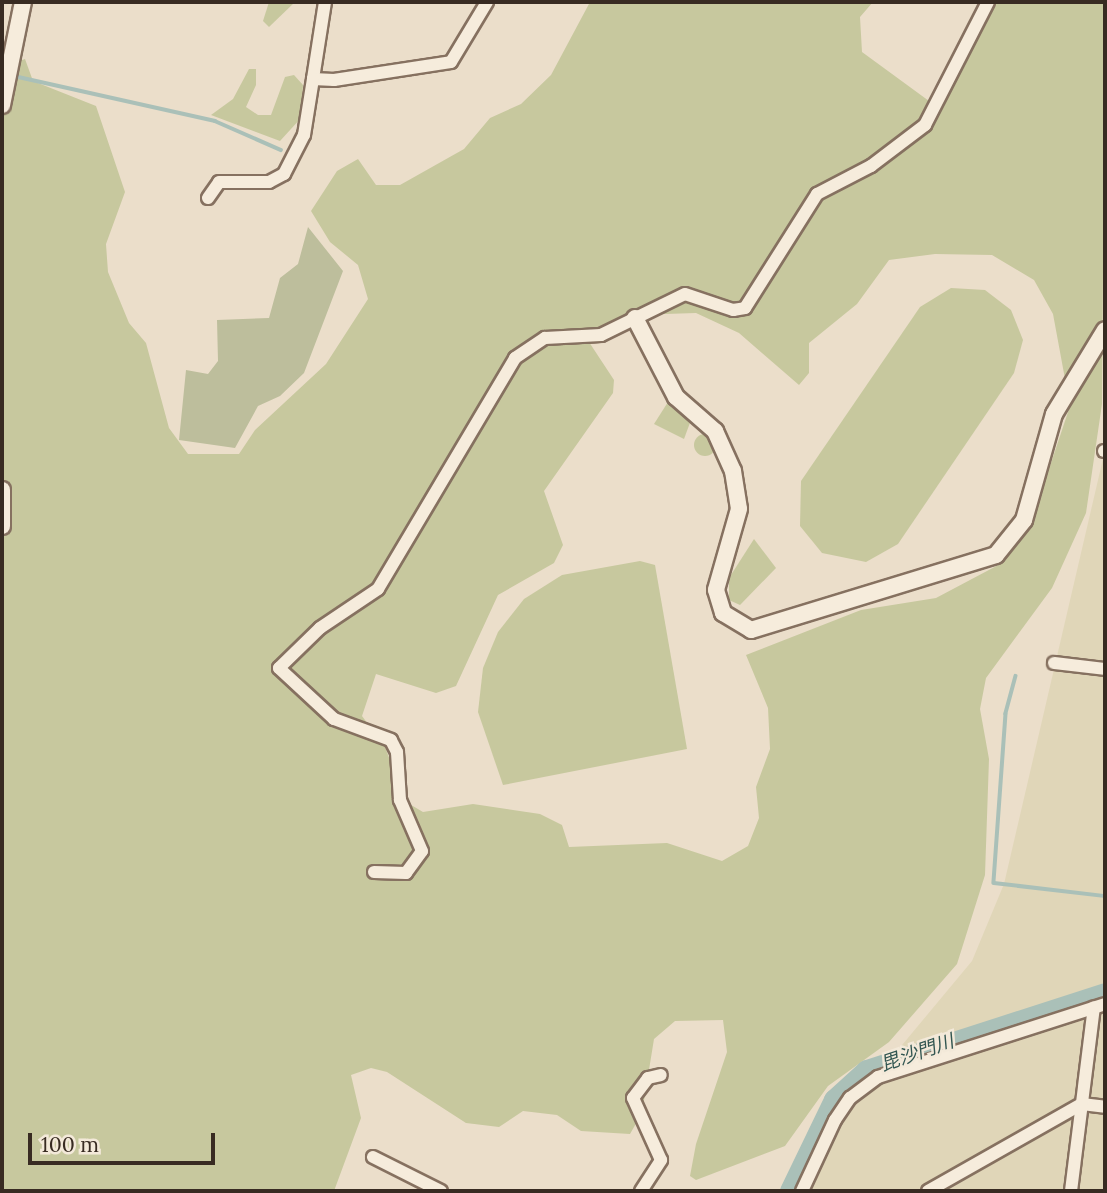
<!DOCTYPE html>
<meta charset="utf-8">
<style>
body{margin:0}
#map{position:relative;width:1107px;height:1193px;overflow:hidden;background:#ebdeca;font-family:Lora,"Noto Sans JP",serif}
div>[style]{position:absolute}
.farmland>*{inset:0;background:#e0d6b8}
.green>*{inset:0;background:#c7c89e}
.round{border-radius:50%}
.cemetery>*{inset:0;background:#bdbe9c}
.stream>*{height:3.5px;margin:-1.75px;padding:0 1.75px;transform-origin:1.75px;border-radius:1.75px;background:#aac0b8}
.river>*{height:23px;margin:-11.5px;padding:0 11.5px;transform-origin:11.5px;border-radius:11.5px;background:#aac0b8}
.roads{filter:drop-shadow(2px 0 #867160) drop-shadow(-2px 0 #867160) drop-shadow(0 2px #867160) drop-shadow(0 -2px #867160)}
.minor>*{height:12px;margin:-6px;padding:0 6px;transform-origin:6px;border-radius:6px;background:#f6ecdc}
.tertiary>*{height:16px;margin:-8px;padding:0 8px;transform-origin:8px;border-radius:8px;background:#f6ecdc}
span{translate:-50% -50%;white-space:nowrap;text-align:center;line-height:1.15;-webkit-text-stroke:5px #f3e9d9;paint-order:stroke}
.water-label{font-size:19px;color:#325651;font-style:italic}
.frame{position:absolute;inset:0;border:4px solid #382b22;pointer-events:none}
.scale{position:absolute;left:28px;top:1133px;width:187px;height:32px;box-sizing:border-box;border:4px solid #382b22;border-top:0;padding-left:9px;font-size:21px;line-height:24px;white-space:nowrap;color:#382b22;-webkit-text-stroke:5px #f3e9d9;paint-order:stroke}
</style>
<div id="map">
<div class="farmland">
<i style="clip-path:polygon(1105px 450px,1105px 1191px,808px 1191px,848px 1110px,972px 961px,1004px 884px)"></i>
</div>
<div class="green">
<i style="clip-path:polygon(269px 2px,295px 2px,269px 27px,263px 21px)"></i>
<i style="clip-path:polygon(evenodd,590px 2px,873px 2px,860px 17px,862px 52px,929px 101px,945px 98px,991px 2px,1105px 2px,1102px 404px,1086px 513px,1052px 588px,986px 678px,980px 709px,989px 759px,985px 875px,957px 964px,889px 1042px,828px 1086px,785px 1146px,696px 1180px,690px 1176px,696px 1144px,727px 1052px,723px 1020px,675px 1021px,654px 1039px,642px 1113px,630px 1134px,581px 1131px,557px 1115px,523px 1111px,499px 1127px,466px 1123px,387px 1072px,371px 1068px,351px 1075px,361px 1118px,334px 1191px,2px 1191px,2px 67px,25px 59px,33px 81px,96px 106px,125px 192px,106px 244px,108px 272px,129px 323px,146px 343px,169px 428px,188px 454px,239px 454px,255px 430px,326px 364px,368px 299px,358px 265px,330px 242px,311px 211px,337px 171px,358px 159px,376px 185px,400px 185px,464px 149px,490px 118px,521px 104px,551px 75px,590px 2px,935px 254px,992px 255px,1034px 280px,1053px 314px,1070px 406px,1040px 496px,1004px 562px,936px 598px,861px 610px,746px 655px,768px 708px,770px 749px,756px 787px,759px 818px,748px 846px,722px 861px,667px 843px,569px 847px,562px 825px,540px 814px,473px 804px,423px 812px,406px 802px,385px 747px,362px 716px,376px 674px,436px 693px,456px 686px,498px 595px,554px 563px,563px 545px,544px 491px,613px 393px,614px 380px,589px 342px,590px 331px,634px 315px,696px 313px,739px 333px,799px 385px,809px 373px,809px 343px,857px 304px,889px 260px,935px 254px)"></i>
<i style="clip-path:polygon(249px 69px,256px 69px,256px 85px,246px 107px,258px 115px,271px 115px,285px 77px,294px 75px,303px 85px,301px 118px,280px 141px,211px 115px,233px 99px)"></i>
<i style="clip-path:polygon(951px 288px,985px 290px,1011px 310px,1023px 340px,1014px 373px,898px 544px,866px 562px,822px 553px,800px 526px,801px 481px,920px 307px)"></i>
<i style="clip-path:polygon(668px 402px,691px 420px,684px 439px,654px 424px)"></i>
<i class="round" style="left:694px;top:434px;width:22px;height:22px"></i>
<i style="clip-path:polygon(754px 539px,776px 568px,740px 605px,729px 600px,729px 578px)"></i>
<i style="clip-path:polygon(640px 561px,655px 565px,687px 749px,503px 785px,478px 712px,483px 668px,498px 632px,524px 599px,562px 575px)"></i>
</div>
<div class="cemetery">
<i style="clip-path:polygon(308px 227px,343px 271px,304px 373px,280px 396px,258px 406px,235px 448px,179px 440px,186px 370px,208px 374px,218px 361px,217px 320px,269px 318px,280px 278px,298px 264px)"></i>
</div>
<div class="stream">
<i style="left:14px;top:76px;width:206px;rotate:12.6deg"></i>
<i style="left:215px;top:121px;width:72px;rotate:23.7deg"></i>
<i style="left:1016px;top:676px;width:39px;rotate:105deg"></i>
<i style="left:1006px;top:714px;width:169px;rotate:94.1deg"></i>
<i style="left:994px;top:883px;width:112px;rotate:6.7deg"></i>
</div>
<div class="river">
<i style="left:791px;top:1191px;width:101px;rotate:-64.2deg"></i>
<i style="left:835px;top:1100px;width:43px;rotate:-42.2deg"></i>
<i style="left:867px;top:1071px;width:250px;rotate:-17.9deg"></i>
</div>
<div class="roads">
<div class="minor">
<i style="left:325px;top:2px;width:78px;rotate:98.9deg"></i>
<i style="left:313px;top:79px;width:21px;rotate:3deg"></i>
<i style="left:334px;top:80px;width:118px;rotate:-8.7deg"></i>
<i style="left:451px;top:62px;width:70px;rotate:-59deg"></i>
<i style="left:208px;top:198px;width:19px;rotate:-55deg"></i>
<i style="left:219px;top:182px;width:50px"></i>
<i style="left:269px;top:182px;width:17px;rotate:-28deg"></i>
<i style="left:284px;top:174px;width:44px;rotate:-62.9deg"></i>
<i style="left:304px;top:135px;width:57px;rotate:-80.9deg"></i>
<i style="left:1104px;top:451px;width:1px"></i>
<i style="left:1054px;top:663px;width:51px;rotate:6.7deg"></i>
<i style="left:374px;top:872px;width:32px;rotate:2deg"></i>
<i style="left:406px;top:873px;width:27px;rotate:-54deg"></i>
<i style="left:422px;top:851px;width:56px;rotate:-113.3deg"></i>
<i style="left:400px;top:800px;width:48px;rotate:-93.6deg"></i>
<i style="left:397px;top:752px;width:13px;rotate:-117deg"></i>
<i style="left:391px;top:740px;width:61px;rotate:-159.8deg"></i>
<i style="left:334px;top:719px;width:75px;rotate:-137.2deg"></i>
<i style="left:279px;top:668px;width:57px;rotate:-44.3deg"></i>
<i style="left:320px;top:628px;width:70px;rotate:-33.9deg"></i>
<i style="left:378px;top:589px;width:269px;rotate:-59.3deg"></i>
<i style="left:515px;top:358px;width:36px;rotate:-34deg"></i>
<i style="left:545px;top:338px;width:56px;rotate:-3.1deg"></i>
<i style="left:601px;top:335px;width:93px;rotate:-26deg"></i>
<i style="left:685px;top:294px;width:51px;rotate:18.4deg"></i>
<i style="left:733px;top:310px;width:12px;rotate:-9deg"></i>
<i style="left:745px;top:308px;width:135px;rotate:-57.7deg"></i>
<i style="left:817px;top:194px;width:61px;rotate:-27.4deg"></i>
<i style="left:871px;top:166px;width:68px;rotate:-37.2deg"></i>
<i style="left:925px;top:125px;width:138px;rotate:-62.9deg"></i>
<i style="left:373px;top:1157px;width:76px;rotate:26.6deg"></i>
<i style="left:641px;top:1191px;width:37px;rotate:-57deg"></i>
<i style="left:661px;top:1160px;width:68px;rotate:-114.3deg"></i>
<i style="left:633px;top:1098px;width:25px;rotate:-53deg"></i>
<i style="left:648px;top:1078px;width:13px;rotate:-13deg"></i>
<i style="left:802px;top:1191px;width:78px;rotate:-65.1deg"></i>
<i style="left:835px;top:1120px;width:27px;rotate:-56deg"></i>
<i style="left:850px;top:1098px;width:35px;rotate:-37deg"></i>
<i style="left:878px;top:1077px;width:238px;rotate:-17.8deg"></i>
<i style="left:928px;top:1191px;width:177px;rotate:-29.5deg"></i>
<i style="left:1082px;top:1104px;width:23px;rotate:7deg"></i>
<i style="left:1071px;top:1191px;width:185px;rotate:-82.9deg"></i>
</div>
<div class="tertiary">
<i style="left:2px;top:105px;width:105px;rotate:-78.5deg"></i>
<i style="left:635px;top:318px;width:89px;rotate:62.6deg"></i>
<i style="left:676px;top:397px;width:52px;rotate:41.1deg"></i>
<i style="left:715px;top:431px;width:44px;rotate:65.8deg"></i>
<i style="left:733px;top:471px;width:38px;rotate:81deg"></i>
<i style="left:739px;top:509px;width:84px;rotate:105.9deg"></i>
<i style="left:716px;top:590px;width:24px;rotate:73deg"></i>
<i style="left:723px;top:613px;width:33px;rotate:31deg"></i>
<i style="left:751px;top:630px;width:256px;rotate:-17deg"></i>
<i style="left:996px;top:555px;width:45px;rotate:-51.3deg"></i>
<i style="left:1024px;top:520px;width:110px;rotate:-74.2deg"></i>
<i style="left:1054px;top:414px;width:98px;rotate:-58.7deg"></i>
<i style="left:2px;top:490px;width:36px;rotate:90deg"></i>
</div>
</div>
<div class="water-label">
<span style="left:917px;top:1053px;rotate:-19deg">毘沙門川</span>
</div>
<div class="frame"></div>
<div class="scale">100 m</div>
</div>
